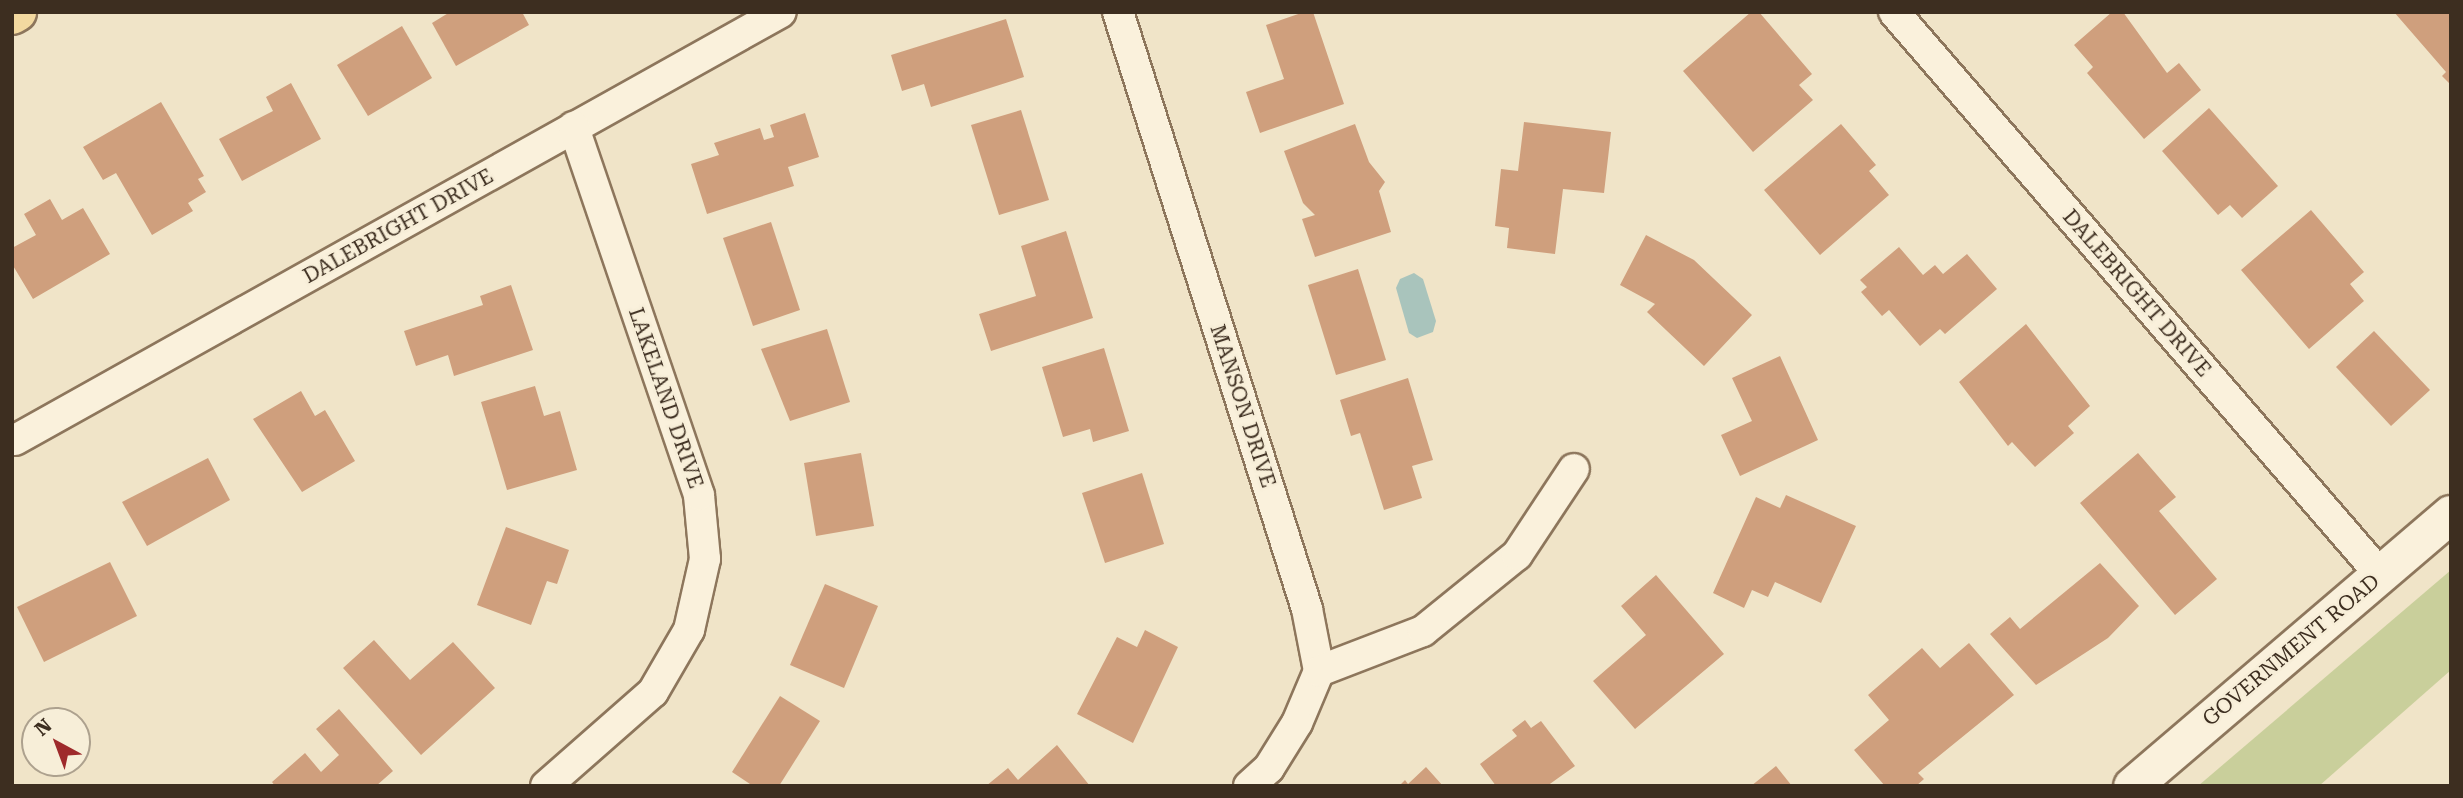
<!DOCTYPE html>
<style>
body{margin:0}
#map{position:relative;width:2463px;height:798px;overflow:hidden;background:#f0e4c8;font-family:"Roboto Serif",serif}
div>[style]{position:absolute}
.green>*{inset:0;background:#c9cf9b}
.water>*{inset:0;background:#a9c4bc}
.building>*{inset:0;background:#cf9f7d}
.roads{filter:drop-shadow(2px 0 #8d765c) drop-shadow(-2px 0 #8d765c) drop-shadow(0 2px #8d765c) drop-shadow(0 -2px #8d765c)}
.minor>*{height:30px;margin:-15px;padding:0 15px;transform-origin:15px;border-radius:15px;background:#faf1dc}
.tertiary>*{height:37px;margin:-18.5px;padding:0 18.5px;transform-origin:18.5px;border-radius:18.5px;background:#faf1dc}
.primary>*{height:38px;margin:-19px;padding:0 19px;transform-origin:19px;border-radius:19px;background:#f3d9a0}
span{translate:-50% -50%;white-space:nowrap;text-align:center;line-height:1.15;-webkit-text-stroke:5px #f7eed8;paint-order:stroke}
.street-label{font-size:21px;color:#3d2e20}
.frame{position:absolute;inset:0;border:14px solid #3d2e20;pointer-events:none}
.north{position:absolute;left:21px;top:707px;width:70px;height:70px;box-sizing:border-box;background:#f7eed8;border:2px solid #ada18e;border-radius:50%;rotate:319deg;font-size:19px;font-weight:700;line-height:28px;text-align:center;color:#3d2e20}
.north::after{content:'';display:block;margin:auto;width:24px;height:32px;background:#9e2a2b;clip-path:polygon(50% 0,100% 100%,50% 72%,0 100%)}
</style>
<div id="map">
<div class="green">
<i style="clip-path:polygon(2451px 570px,2451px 670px,2319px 786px,2198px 786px)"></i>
</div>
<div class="water">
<i style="clip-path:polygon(1414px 273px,1423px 279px,1436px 321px,1433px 332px,1417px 338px,1409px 333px,1396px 288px,1400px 279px)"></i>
</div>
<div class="building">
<i style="clip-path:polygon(450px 12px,522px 12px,529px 25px,456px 66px,432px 23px)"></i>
<i style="clip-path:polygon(1304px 12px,1313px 12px,1344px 104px,1260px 133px,1246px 92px,1284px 79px,1266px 25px)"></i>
<i style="clip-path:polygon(1751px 12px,1759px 12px,1812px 74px,1799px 85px,1813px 100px,1753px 152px,1683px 71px)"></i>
<i style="clip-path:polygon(2112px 12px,2123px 12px,2167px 73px,2179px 63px,2201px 90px,2144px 139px,2087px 73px,2093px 67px,2074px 45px)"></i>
<i style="clip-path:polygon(2394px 12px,2451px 12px,2451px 85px,2442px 76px,2446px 72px)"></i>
<i style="clip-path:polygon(1006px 19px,1024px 77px,931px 107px,924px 84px,902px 91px,891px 55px)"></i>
<i style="clip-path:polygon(402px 26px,432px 78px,368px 116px,337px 65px)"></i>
<i style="clip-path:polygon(291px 83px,321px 139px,242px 181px,219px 139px,273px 111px,266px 97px)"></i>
<i style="clip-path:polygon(161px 102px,204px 176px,198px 179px,206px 192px,188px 203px,193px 211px,152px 235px,116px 173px,103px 180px,83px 147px)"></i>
<i style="clip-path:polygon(2209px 108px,2278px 186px,2242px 218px,2230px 205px,2218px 215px,2162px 151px)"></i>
<i style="clip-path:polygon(1021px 110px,1049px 200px,999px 215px,971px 125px)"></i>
<i style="clip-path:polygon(805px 113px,819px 157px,788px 167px,794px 186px,707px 214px,691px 164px,719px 155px,714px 143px,760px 128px,764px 140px,774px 137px,770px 125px)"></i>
<i style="clip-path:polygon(1524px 122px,1611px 132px,1604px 193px,1563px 189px,1555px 254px,1507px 248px,1509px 228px,1495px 226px,1501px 169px,1518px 171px)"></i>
<i style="clip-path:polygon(1355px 124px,1369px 162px,1385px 182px,1379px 191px,1391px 232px,1315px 257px,1302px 219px,1315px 215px,1303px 203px,1284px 151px)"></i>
<i style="clip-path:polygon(1841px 124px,1876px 165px,1869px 171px,1889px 195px,1820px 255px,1764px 190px)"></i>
<i style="clip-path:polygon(50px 199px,62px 220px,83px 208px,110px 254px,33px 299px,12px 264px,12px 248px,36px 235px,24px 214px)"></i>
<i style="clip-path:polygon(2311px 210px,2364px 272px,2350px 284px,2364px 301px,2309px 349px,2241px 270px)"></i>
<i style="clip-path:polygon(771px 222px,800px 310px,753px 326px,723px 238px)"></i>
<i style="clip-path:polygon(1066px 231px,1093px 318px,991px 351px,979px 314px,1036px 296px,1021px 246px)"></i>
<i style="clip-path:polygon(1646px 235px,1694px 260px,1752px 315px,1704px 366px,1647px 312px,1655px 304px,1620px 285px)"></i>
<i style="clip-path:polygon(1899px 247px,1923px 275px,1935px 265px,1943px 274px,1967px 254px,1997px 289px,1945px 334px,1940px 329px,1920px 346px,1889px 310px,1882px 316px,1861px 292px,1867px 287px,1860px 280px)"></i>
<i style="clip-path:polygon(1358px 269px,1386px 360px,1336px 375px,1308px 285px)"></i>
<i style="clip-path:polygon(511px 285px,533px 350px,454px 376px,448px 355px,416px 366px,404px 331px,483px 305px,480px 296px)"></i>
<i style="clip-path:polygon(2026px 324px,2090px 406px,2068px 426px,2074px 433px,2035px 467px,2012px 442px,2008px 446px,1959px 382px)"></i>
<i style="clip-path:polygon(827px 329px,850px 402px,790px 421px,761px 349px)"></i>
<i style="clip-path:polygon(2374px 331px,2430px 390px,2391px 426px,2336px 367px)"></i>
<i style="clip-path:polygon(1104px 348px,1129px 431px,1093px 442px,1090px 429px,1063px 437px,1042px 367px)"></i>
<i style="clip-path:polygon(1780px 356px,1818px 440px,1740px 476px,1721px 435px,1752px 421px,1732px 378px)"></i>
<i style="clip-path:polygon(1408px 378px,1433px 460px,1412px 466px,1422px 498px,1384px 510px,1360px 433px,1351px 436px,1340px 400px)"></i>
<i style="clip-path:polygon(535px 386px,544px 416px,560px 411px,577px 470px,507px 490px,481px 402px)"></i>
<i style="clip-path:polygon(301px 391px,315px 416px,325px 410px,355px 461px,302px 492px,253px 419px)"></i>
<i style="clip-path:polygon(861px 453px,874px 526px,816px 536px,804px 463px)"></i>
<i style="clip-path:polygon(2138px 453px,2176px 497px,2159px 511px,2217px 579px,2175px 615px,2080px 503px)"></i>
<i style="clip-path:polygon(208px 458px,230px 500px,147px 546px,122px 502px)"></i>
<i style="clip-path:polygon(1142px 473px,1164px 544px,1105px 563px,1082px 493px)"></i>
<i style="clip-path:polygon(1786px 495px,1856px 526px,1821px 603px,1775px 582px,1768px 597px,1752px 590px,1744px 608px,1713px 593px,1756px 497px,1780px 508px)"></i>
<i style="clip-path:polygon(506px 527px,569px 550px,557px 584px,547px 581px,531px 625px,477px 605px)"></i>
<i style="clip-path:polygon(110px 562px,137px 616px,44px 662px,17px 607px)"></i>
<i style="clip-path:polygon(2100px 563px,2139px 606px,2108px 638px,2036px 685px,1990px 634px,2010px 617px,2020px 629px)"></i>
<i style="clip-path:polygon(1656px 575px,1724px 654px,1635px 729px,1593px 681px,1646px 635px,1621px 606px)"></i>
<i style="clip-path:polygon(825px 584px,878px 606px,844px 688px,790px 665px)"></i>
<i style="clip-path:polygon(1145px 630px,1178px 647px,1133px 743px,1077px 714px,1117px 637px,1137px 647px)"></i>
<i style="clip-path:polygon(374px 640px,410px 680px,453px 642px,495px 688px,421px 755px,343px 668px)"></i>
<i style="clip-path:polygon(1969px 643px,2014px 695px,1918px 773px,1924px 779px,1916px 786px,1885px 786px,1854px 750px,1889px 720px,1868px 695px,1922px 648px,1940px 668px)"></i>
<i style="clip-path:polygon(780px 696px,820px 721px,779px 786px,753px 786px,732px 772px)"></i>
<i style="clip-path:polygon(339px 709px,393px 771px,376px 786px,275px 786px,272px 782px,305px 753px,321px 772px,339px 755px,316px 729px)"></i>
<i style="clip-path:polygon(1525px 720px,1531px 728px,1541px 721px,1575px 766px,1547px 786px,1496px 786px,1480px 764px,1517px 736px,1512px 730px)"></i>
<i style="clip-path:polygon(1057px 745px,1090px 786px,986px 786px,1008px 768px,1018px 780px)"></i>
<i style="clip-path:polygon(1776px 766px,1792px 786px,1751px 786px)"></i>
<i style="clip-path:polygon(1426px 767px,1443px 786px,1399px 786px,1405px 780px,1408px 784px)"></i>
</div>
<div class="roads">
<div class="minor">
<i style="left:1118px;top:12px;width:626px;rotate:72.43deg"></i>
<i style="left:1307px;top:609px;width:63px;rotate:79deg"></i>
<i style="left:1319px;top:671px;width:56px;rotate:112.9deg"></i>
<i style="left:1297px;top:723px;width:53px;rotate:121.9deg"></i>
<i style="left:1269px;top:768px;width:27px;rotate:138deg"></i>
<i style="left:1894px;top:12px;width:743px;rotate:49.15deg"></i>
<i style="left:15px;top:440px;width:877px;rotate:-29.19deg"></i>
<i style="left:1319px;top:671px;width:111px;rotate:-21deg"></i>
<i style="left:1423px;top:631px;width:121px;rotate:-39deg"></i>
<i style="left:1517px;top:555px;width:103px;rotate:-56.5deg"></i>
<i style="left:546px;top:786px;width:142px;rotate:-41.3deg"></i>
<i style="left:653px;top:692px;width:72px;rotate:-59.9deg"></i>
<i style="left:689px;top:630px;width:73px;rotate:-77.3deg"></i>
<i style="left:705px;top:559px;width:64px;rotate:-95.4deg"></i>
<i style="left:699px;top:495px;width:389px;rotate:-108.8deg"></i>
</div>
<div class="tertiary">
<i style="left:2132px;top:786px;width:419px;rotate:-40.5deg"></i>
</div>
<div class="primary">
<i style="left:12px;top:15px;width:6px;rotate:-31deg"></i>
</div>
</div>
<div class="street-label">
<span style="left:398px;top:226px;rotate:-29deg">DALEBRIGHT DRIVE</span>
<span style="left:2137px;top:293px;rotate:49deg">DALEBRIGHT DRIVE</span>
<span style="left:666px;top:398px;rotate:71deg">LAKELAND DRIVE</span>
<span style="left:1243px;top:406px;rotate:72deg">MANSON DRIVE</span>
<span style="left:2291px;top:650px;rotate:-40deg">GOVERNMENT ROAD</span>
</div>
<div class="frame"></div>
<div class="north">N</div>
</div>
